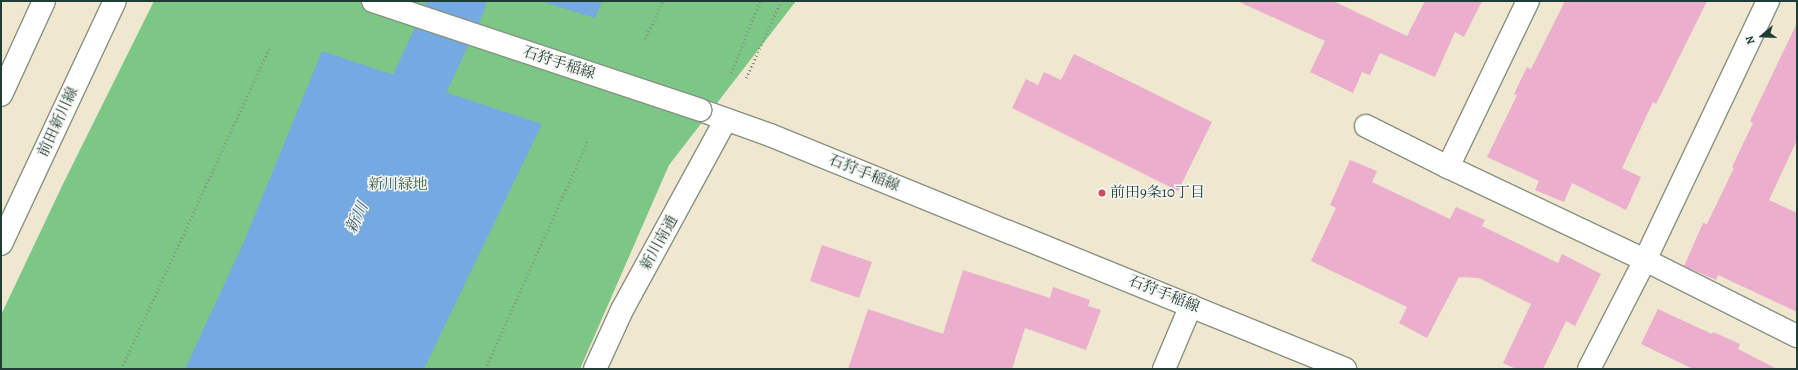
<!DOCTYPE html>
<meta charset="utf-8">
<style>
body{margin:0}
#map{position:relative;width:1798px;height:370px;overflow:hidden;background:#efe7cf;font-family:Alegreya,"Noto Serif JP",serif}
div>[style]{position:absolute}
.green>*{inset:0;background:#7cc785}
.water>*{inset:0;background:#75a9e2}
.river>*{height:56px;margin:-28px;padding:0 28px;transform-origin:28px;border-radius:28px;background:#75a9e2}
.building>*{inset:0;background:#ebafcd}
.path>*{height:2.5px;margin-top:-1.25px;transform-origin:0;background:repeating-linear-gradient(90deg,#879282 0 1px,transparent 0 4px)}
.roads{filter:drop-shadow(1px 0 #879282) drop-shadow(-1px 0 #879282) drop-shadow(0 1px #879282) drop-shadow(0 -1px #879282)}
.minor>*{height:22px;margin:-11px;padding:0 11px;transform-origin:11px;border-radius:11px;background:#fff}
.major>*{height:22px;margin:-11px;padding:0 11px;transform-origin:11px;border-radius:11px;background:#fff}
.bridges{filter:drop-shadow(1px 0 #879282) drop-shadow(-1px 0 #879282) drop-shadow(0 1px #879282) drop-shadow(0 -1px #879282)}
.major-bridge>*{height:22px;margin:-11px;padding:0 11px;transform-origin:11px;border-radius:11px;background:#fff}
.dots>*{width:11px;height:11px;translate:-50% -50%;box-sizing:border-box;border:2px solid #f6f6f2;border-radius:50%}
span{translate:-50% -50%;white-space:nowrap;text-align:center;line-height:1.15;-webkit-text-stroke:3px #f6f6f2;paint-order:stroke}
.street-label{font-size:15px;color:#1f3d34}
.park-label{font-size:15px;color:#366048}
.poi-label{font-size:15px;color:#1f3d34}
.left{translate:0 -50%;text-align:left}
.water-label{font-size:16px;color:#395d68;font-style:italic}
.frame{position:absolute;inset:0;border:2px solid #1f3d34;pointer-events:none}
.north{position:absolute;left:1742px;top:16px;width:40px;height:40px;-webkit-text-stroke:3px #f6f6f2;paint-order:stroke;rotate:251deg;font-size:11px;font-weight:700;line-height:16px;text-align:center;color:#1f3d34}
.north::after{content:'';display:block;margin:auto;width:14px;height:18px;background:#1f3d34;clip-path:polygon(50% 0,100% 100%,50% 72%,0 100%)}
</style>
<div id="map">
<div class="green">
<i style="clip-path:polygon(154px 1px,796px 1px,669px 165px,580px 369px,1px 369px,1px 315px,63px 184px)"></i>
</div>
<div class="water">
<i style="clip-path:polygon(540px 1px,602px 1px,595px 18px)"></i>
<i style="clip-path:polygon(322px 51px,542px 124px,424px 369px,185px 369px,245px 239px)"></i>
</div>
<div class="river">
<i style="left:387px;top:154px;width:169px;rotate:-65.1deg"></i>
</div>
<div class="building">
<i style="clip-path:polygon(1237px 1px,1333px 1px,1407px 36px,1425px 1px,1482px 1px,1464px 37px,1455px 32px,1435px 77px,1380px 53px,1370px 75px,1362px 72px,1353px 93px,1310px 72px,1325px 41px)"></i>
<i style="clip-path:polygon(1565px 1px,1707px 1px,1656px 104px,1653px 102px,1622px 168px,1641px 177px,1626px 210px,1572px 183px,1564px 202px,1535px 190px,1539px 181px,1487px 157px,1517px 95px,1514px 94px,1527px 67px,1531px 69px)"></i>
<i style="clip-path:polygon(1797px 23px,1797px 140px,1769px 200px,1797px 213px,1797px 312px,1718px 275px,1716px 280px,1684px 266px,1703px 223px,1707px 224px,1734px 168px,1732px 167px,1753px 123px,1750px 121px)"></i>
<i style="clip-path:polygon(1074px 54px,1212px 122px,1178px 191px,1012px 108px,1026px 79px,1038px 85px,1044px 72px,1061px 80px)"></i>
<i style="clip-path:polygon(1350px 160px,1377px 171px,1372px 182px,1450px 219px,1456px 207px,1485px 220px,1482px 226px,1558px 263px,1562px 254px,1601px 274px,1575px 326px,1566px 321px,1543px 369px,1516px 369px,1503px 363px,1531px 304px,1479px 278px,1459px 277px,1427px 338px,1399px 323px,1407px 307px,1311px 261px,1336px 208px,1330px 205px)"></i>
<i style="clip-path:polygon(822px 245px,872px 262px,859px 298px,810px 281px)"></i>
<i style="clip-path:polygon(963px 270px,1050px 298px,1053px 287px,1090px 300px,1088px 306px,1101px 310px,1086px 350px,1025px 328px,1012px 369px,848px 369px,868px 309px,943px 334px)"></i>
<i style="clip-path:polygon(1658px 309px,1712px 334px,1713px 332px,1740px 344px,1738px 349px,1777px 369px,1693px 369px,1641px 344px)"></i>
</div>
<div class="path">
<i style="left:645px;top:39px;width:42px;rotate:-64.7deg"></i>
<i style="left:731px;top:73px;width:78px;rotate:-68.1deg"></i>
<i style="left:746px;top:78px;width:85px;rotate:-65.6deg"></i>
<i style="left:121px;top:369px;width:353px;rotate:-65.2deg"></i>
<i style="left:485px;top:369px;width:251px;rotate:-65.8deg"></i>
</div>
<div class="roads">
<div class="minor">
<i style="left:1366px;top:126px;width:92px;rotate:26.6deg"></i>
<i style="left:1448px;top:167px;width:218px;rotate:25.3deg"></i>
<i style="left:1645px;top:260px;width:170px;rotate:26.6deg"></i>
<i style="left:1448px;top:167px;width:184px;rotate:-64.3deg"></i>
<i style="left:595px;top:369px;width:65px;rotate:-65.4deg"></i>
<i style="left:622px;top:310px;width:217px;rotate:-61.4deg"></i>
<i style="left:1164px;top:369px;width:69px;rotate:-67.1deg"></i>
<i style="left:1589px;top:369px;width:123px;rotate:-62.8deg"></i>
<i style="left:1645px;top:260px;width:287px;rotate:-64.6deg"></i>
</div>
<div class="major">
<i style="left:1px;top:95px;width:103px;rotate:-65.4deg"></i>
<i style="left:700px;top:110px;width:74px;rotate:19.7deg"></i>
<i style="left:770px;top:135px;width:621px;rotate:22.14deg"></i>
<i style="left:1px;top:244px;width:268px;rotate:-64.9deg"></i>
</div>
</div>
<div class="bridges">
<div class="major-bridge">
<i style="left:373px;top:1px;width:345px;rotate:18.4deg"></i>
</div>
</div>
<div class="dots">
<i style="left:1102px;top:193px;background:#d1495b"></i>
</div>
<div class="street-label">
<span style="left:559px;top:63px;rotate:18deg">石狩手稲線</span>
<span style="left:58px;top:122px;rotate:-65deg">前田新川線</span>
<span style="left:864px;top:173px;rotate:22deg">石狩手稲線</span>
<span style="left:659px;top:243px;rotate:-61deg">新川南通</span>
<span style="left:1164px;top:294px;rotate:22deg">石狩手稲線</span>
</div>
<div class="park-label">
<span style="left:398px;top:185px">新川緑地</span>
</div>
<div class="poi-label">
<span class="left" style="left:1110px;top:193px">前田9条10丁目</span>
</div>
<div class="water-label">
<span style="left:357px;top:218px;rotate:-65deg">新川</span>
</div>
<div class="frame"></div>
<div class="north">N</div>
</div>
